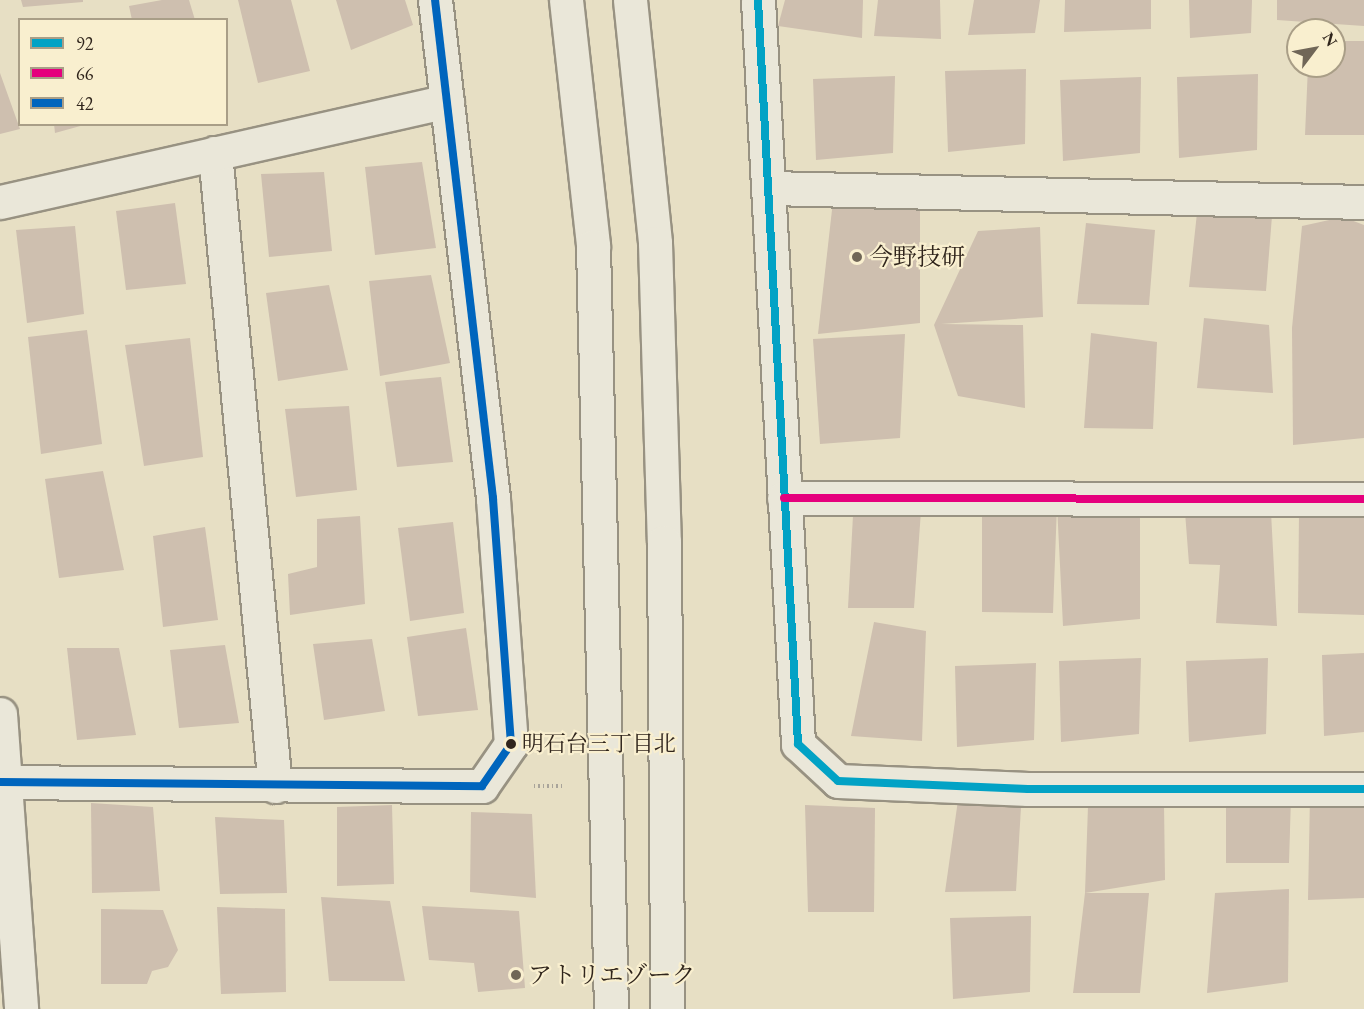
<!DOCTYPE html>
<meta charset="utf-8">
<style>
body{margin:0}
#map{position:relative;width:1364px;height:1009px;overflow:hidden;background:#e7dfc4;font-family:"EB Garamond","Noto Serif JP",serif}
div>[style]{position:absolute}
.building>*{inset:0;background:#cebfaf}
.path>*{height:4px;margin-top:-2px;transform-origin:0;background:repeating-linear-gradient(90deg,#a9a49a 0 1.5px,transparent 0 4.5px)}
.roads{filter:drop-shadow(2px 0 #989282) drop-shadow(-2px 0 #989282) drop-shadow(0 2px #989282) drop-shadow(0 -2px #989282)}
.street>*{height:33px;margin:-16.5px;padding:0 16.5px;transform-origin:16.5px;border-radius:16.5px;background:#eae7d9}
.secondary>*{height:33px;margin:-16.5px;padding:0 16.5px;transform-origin:16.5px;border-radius:16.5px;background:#eae7d9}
.bus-1>*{height:8px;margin:-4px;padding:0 4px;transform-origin:4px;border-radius:4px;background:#02a2c5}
.bus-2>*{height:8px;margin:-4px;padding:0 4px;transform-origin:4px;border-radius:4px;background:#e5007d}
.bus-3>*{height:8px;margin:-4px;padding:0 4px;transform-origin:4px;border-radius:4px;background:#0065bd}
.dots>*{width:16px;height:16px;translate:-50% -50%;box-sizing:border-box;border:3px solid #f9efcf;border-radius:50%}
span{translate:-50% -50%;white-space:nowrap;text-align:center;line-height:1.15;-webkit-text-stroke:4.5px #f9efcf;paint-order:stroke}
.bus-label{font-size:22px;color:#30251c}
.left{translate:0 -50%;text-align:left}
.poi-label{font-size:24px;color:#30251c}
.legend{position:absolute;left:18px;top:18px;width:210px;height:108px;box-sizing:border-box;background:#f9efcf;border:2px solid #a99e87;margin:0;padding:8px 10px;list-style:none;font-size:18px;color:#30251c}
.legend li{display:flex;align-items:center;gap:12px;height:30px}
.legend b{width:30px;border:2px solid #a99e87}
.north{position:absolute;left:1286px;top:18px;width:60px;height:60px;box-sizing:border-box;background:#f9efcf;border:2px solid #a99e87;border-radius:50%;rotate:58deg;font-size:16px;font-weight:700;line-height:24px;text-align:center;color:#30251c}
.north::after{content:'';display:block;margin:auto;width:21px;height:27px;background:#706657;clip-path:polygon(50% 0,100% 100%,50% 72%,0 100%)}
</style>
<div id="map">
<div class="building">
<i style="clip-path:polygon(21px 0,83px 0,83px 2px,23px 7px)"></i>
<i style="clip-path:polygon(162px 0,189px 0,195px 20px,132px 20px,129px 6px)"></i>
<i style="clip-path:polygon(238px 0,291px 0,310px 71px,258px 83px)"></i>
<i style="clip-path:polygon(336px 0,405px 0,413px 25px,351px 50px)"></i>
<i style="clip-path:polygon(785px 0,863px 0,862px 38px,778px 26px)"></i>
<i style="clip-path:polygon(878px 0,940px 0,941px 39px,874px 36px)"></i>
<i style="clip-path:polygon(974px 0,1040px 0,1035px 33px,968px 35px)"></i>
<i style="clip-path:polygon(1065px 0,1151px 0,1151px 29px,1064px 32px)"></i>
<i style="clip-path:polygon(1189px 0,1252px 0,1251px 33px,1190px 38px)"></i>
<i style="clip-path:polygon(1277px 0,1364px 0,1364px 26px,1277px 20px)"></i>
<i style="clip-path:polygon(1334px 41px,1364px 41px,1364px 135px,1305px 135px,1308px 66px,1334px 66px)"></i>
<i style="clip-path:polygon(1026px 69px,1025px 144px,948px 152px,945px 71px)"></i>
<i style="clip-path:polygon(0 73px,20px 129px,0 134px)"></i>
<i style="clip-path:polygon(1258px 74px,1257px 150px,1179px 158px,1177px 77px)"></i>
<i style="clip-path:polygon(895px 76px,893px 153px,816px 160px,813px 79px)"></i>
<i style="clip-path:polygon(1141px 77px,1140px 153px,1063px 161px,1060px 80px)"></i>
<i style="clip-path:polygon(54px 124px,84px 124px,84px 125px,55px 133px)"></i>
<i style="clip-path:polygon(422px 162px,436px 248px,375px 255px,365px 167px)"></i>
<i style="clip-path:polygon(324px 172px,332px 251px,269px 257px,261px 174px)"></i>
<i style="clip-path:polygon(833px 201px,920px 209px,920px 323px,818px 334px)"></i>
<i style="clip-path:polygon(175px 203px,186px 284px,126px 290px,116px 211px)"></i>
<i style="clip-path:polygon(1197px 213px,1272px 216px,1266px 291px,1189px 287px)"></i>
<i style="clip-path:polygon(1343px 217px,1364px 225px,1364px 438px,1293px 445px,1292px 328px,1302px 226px)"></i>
<i style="clip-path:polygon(1086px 223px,1155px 230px,1149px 305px,1077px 304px)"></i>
<i style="clip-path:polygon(75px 226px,84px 314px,27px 323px,16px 230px)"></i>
<i style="clip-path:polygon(1040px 227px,1043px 317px,941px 324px,1023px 325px,1025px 408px,958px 396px,934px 325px,978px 231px)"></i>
<i style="clip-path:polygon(431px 275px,450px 363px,380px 376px,369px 281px)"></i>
<i style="clip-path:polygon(329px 285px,348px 370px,278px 381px,266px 293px)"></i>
<i style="clip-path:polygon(1204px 318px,1269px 325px,1273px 393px,1197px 388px)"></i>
<i style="clip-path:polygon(87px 330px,102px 444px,41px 454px,28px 337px)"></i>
<i style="clip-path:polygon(1091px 333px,1157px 342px,1153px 429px,1084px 428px)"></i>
<i style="clip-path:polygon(905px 334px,900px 438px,820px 444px,813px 339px)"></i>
<i style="clip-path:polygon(190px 338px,203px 457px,144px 466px,125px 345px)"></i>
<i style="clip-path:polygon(441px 377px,453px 462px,397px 467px,385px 382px)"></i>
<i style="clip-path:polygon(349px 406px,357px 490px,296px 497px,285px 409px)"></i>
<i style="clip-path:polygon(103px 471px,124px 570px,59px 578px,45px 479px)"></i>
<i style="clip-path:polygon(854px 497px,922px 497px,914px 608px,848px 608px)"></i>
<i style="clip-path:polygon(1057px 500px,1140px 509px,1140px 619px,1063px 626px,1057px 505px,1053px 613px,982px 612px,982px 509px)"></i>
<i style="clip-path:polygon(1364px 500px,1364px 615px,1298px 613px,1299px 513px)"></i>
<i style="clip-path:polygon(1185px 512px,1271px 512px,1277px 626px,1216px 623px,1220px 565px,1189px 564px)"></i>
<i style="clip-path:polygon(360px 516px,365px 604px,290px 615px,288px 574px,317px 567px,317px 519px)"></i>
<i style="clip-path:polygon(453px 522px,464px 613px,410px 621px,398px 528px)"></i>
<i style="clip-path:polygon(205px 527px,218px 620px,163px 627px,153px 536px)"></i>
<i style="clip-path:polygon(874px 622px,926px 631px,922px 741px,851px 736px)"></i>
<i style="clip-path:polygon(466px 628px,478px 710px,418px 716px,407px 637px)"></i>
<i style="clip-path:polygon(372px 639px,385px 711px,324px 720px,313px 644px)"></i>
<i style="clip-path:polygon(225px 645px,239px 723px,179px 728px,170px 650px)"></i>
<i style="clip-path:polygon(67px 648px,119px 648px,136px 735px,77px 740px)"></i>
<i style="clip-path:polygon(1364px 653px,1364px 732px,1324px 736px,1322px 655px)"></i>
<i style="clip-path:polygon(1141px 658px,1139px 734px,1061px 742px,1059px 661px)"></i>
<i style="clip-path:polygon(1268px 658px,1266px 734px,1189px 742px,1186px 661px)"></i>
<i style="clip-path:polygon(1036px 663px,1034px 740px,957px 747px,955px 666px)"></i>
<i style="clip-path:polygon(960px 786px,1021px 807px,1016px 891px,945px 892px)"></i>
<i style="clip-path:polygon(1226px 796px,1291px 797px,1289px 863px,1226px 863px)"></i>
<i style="clip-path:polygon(1310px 796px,1364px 797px,1364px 898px,1308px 900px)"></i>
<i style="clip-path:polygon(91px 803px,153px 807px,160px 891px,92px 893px)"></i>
<i style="clip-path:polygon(1164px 803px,1165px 880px,1085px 893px,1088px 806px)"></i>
<i style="clip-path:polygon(392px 805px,394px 884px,337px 886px,337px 807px)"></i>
<i style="clip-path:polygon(805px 805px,875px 808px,874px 912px,808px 912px)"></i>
<i style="clip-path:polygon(471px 812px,532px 814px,536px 898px,470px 892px)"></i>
<i style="clip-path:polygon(215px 817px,284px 820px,287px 893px,220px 894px)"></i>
<i style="clip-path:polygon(1289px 889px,1288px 982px,1207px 993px,1215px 893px)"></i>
<i style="clip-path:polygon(1085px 893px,1149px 893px,1140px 993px,1073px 993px)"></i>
<i style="clip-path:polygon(321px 897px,390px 901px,405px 981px,329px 981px)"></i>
<i style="clip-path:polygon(422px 906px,519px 911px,525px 988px,478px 992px,474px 963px,429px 960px)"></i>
<i style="clip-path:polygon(217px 907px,285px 909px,286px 992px,221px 994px)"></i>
<i style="clip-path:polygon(101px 909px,163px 910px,178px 950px,168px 967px,152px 971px,147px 984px,101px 984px)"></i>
<i style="clip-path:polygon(1031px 916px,1030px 992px,953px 999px,950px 918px)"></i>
</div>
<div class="path">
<i style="left:534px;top:786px;width:30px"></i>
</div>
<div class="roads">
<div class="street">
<i style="left:758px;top:0;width:745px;rotate:86.92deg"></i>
<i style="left:798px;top:744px;width:54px;rotate:42.8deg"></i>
<i style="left:838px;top:781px;width:190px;rotate:2.4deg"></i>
<i style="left:1028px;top:789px;width:336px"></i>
<i style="left:215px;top:153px;width:636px;rotate:84.59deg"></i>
<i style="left:769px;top:188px;width:595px;rotate:1.35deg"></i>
<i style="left:0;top:202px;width:458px;rotate:-12.7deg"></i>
<i style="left:784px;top:498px;width:580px;rotate:0.1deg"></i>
<i style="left:0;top:714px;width:296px;rotate:85.9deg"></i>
<i style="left:0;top:782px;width:482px;rotate:0.5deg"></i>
<i style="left:482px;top:786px;width:51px;rotate:-55.4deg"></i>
<i style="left:511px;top:744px;width:247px;rotate:-94.2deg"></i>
<i style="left:493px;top:498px;width:501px;rotate:-96.64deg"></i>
</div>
<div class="secondary">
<i style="left:566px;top:0;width:247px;rotate:83.7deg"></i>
<i style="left:593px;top:246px;width:763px;rotate:88.65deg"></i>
<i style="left:630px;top:0;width:244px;rotate:84.1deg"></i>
<i style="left:655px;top:243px;width:299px;rotate:88.3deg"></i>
<i style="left:664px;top:542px;width:467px;rotate:89.6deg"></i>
</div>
</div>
<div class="bus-1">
<i style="left:758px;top:0;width:745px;rotate:86.92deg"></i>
<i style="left:798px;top:744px;width:54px;rotate:42.8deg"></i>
<i style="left:838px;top:781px;width:190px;rotate:2.4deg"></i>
<i style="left:1028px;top:789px;width:336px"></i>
</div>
<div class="bus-2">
<i style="left:784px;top:498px;width:580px;rotate:0.1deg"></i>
</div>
<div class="bus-3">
<i style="left:0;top:782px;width:482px;rotate:0.5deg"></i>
<i style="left:482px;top:786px;width:51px;rotate:-55.4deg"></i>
<i style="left:511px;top:744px;width:247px;rotate:-94.2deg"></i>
<i style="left:493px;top:498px;width:501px;rotate:-96.64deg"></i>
</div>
<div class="dots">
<i style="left:857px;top:257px;background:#706657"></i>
<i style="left:511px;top:744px;background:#30251c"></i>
<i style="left:516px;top:975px;background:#706657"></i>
</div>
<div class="bus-label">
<span class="left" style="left:522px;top:744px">明石台三丁目北</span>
</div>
<div class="poi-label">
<span class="left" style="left:869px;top:257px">今野技研</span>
<span class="left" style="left:528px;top:975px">アトリエゾーク</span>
</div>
<ul class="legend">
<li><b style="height:8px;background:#02a2c5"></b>92</li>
<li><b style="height:8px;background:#e5007d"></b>66</li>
<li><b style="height:8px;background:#0065bd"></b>42</li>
</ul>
<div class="north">N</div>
</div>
